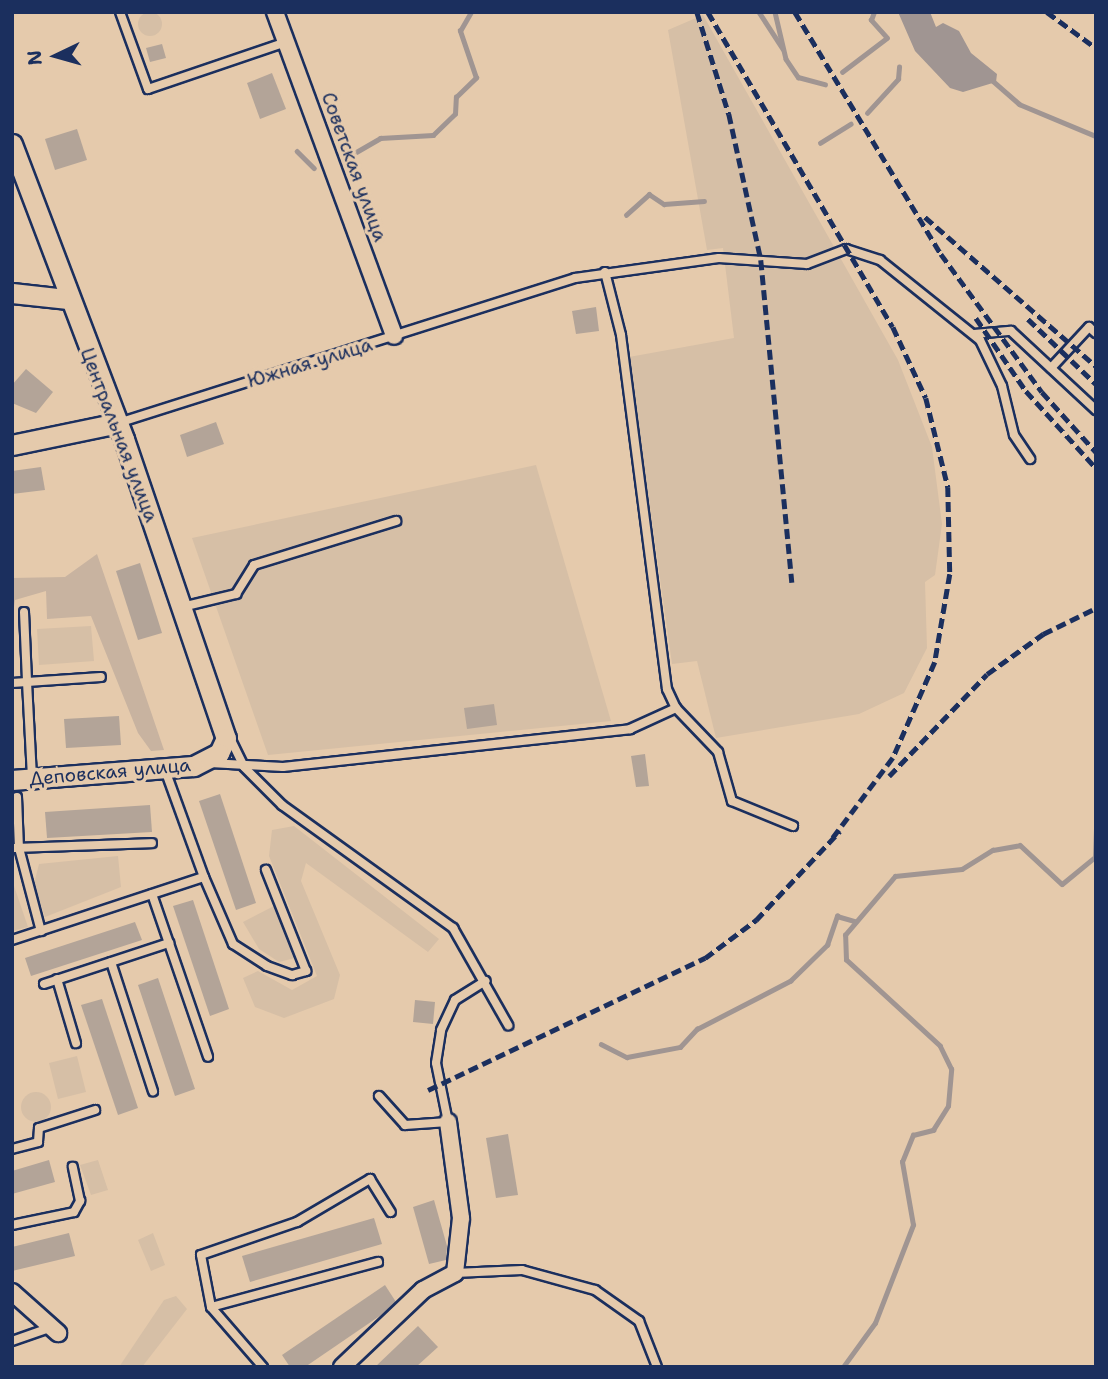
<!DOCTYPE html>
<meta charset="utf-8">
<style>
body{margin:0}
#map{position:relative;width:1108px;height:1379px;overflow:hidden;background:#e5caac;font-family:"Shantell Sans",sans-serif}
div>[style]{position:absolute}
.built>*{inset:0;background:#d6bfa6}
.round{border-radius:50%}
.green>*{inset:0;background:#c8b3a0}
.water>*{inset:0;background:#a09592}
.stream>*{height:4.5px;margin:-2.25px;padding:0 2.25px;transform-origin:2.25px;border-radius:2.25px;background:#a09592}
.building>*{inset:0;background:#b3a498}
.roads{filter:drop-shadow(2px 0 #1b2f5e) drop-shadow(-2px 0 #1b2f5e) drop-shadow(0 2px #1b2f5e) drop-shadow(0 -2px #1b2f5e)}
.service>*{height:8px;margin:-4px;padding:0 4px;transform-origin:4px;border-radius:4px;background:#e5caac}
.minor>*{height:16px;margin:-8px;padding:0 8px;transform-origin:8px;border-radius:8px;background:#e5caac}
.tertiary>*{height:19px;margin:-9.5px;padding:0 9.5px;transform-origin:9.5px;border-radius:9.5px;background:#e5caac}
.rail>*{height:4.5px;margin-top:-2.25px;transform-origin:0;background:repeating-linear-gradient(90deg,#1b2f5e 0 10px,transparent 0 15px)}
span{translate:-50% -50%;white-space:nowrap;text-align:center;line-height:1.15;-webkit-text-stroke:7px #e5caac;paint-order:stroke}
.street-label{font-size:19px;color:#1b2f5e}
.frame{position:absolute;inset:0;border:14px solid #1b2f5e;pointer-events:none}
.north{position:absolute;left:21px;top:21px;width:70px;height:70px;-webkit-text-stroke:5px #e5caac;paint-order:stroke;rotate:265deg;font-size:19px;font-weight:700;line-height:28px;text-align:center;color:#1b2f5e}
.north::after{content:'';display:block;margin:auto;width:24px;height:32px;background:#1b2f5e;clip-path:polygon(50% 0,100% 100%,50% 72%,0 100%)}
</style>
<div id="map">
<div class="built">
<i class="round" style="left:138px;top:12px;width:24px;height:24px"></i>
<i style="clip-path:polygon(703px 15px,898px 360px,932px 447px,942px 524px,935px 575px,925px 582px,927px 648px,904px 693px,859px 714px,716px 738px,697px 661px,672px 664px,629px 357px,734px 338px,723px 248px,707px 250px,668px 30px)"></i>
<i style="clip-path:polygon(536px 465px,611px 721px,268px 755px,192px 538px)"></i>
<i style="clip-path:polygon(91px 626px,94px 661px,39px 665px,37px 629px)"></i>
<i style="clip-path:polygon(294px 826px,439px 939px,428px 952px,306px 863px,301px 881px,340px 975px,334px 999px,284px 1018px,255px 1007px,243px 978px,258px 971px,292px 990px,317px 976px,269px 856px,272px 830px)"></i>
<i style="clip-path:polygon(118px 856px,121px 887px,45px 917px,34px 884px,39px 864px)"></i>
<i style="clip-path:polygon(12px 880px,28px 927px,12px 931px)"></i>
<i style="clip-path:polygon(274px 906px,295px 958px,279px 962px,259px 949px,243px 922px)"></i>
<i style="clip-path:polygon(77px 1056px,86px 1092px,58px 1099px,49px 1063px)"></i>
<i class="round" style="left:21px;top:1092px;width:30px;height:30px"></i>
<i style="clip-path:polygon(98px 1160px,108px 1190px,91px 1195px,80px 1165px)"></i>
<i style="clip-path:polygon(153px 1233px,165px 1265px,151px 1271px,138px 1240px)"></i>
<i style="clip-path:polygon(176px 1296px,187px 1309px,142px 1367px,119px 1367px,164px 1300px)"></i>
</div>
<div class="green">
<i style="clip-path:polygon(97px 554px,164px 750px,151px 751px,138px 733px,91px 616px,47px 619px,46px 591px,15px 600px,12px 621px,12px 578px,65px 577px)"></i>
</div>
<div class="water">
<i style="clip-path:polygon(898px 12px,930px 12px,936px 27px,943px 23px,959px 31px,971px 53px,997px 74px,996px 82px,963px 92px,950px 88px,915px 51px)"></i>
</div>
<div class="stream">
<i style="left:759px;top:12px;width:44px;rotate:57deg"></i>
<i style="left:775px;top:12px;width:48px;rotate:76.8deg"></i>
<i style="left:786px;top:59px;width:22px;rotate:56deg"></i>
<i style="left:798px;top:77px;width:28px;rotate:15deg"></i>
<i style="left:842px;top:72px;width:56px;rotate:-37.1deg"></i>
<i style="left:887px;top:38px;width:24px;rotate:-132deg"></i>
<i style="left:871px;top:20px;width:9px;rotate:-69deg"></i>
<i style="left:993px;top:81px;width:35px;rotate:41deg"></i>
<i style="left:1019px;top:104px;width:83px;rotate:22.6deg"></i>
<i style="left:867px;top:113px;width:46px;rotate:-47.6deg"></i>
<i style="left:898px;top:79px;width:12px;rotate:-85deg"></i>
<i style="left:820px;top:143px;width:36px;rotate:-32deg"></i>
<i style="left:297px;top:151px;width:24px;rotate:45deg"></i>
<i style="left:351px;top:155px;width:34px;rotate:-30deg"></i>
<i style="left:380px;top:138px;width:53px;rotate:-3.2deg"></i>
<i style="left:433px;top:135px;width:30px;rotate:-44deg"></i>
<i style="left:455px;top:114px;width:17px;rotate:-87deg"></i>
<i style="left:456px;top:97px;width:28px;rotate:-44deg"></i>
<i style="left:476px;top:78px;width:50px;rotate:-108.8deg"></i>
<i style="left:460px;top:31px;width:22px;rotate:-60deg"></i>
<i style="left:626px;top:215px;width:31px;rotate:-42deg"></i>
<i style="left:649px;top:194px;width:18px;rotate:34deg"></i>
<i style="left:664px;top:204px;width:40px;rotate:-4.3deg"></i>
<i style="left:601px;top:1044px;width:29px;rotate:27deg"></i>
<i style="left:627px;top:1057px;width:54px;rotate:-10.7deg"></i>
<i style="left:680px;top:1047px;width:25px;rotate:-47deg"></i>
<i style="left:697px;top:1029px;width:105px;rotate:-27.3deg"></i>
<i style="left:790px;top:981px;width:52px;rotate:-44.2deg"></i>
<i style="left:827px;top:945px;width:31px;rotate:-71deg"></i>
<i style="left:837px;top:916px;width:19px;rotate:16deg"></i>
<i style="left:843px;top:1367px;width:54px;rotate:-54deg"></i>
<i style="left:875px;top:1323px;width:105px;rotate:-68.8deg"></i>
<i style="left:913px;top:1225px;width:64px;rotate:-99.9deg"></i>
<i style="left:902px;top:1162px;width:29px;rotate:-68deg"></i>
<i style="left:913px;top:1135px;width:21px;rotate:-14deg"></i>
<i style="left:933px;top:1130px;width:28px;rotate:-58deg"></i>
<i style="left:948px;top:1106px;width:37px;rotate:-85deg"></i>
<i style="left:951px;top:1069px;width:25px;rotate:-116deg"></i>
<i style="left:940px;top:1046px;width:127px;rotate:-137.5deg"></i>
<i style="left:846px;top:960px;width:25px;rotate:-92deg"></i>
<i style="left:845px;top:935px;width:77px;rotate:-49.7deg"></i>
<i style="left:895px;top:876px;width:67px;rotate:-6deg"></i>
<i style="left:962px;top:869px;width:36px;rotate:-32deg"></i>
<i style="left:993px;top:850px;width:27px;rotate:-10deg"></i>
<i style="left:1020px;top:845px;width:57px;rotate:42.9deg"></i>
<i style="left:1062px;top:884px;width:43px;rotate:-39.3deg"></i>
<i style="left:1095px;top:857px;width:31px;rotate:-88deg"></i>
</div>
<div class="building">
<i style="clip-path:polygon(162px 44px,166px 58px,150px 62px,146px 48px)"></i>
<i style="clip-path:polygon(272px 73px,286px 109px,260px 119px,247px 83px)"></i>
<i style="clip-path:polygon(77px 129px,87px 160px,55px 170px,45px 139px)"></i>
<i style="clip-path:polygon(596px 307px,599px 331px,576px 334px,572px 311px)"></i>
<i style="clip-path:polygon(26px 369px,53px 392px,36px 413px,12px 403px,12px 385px)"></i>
<i style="clip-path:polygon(216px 422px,224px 444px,187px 457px,180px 435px)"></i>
<i style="clip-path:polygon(41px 467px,45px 490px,12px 494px,12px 471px)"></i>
<i style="clip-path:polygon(140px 563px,162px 633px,138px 640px,116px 571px)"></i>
<i style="clip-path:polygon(494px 704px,497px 725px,467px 729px,464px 708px)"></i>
<i style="clip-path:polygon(119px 716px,121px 745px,66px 748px,64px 719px)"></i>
<i style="clip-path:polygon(645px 754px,649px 786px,636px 787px,631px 756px)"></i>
<i style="clip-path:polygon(220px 794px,256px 903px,236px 910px,199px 801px)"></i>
<i style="clip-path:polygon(150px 805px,152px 832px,47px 838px,45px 812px)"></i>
<i style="clip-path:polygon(193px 900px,229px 1009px,210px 1016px,173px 906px)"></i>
<i style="clip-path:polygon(135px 922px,142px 940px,31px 976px,25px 958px)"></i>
<i style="clip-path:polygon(158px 978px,195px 1089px,175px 1096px,138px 985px)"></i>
<i style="clip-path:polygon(102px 999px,138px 1108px,118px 1115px,81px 1005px)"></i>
<i style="clip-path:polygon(415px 1000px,435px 1002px,433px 1024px,413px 1022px)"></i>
<i style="clip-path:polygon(508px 1134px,518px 1195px,496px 1198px,486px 1138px)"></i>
<i style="clip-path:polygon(49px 1160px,55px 1182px,12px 1194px,12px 1171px)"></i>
<i style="clip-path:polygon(434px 1200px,447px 1246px,446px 1260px,429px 1264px,413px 1207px)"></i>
<i style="clip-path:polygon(374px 1218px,382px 1244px,250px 1282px,242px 1256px)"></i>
<i style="clip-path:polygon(69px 1233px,75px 1256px,12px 1271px,12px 1247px)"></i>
<i style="clip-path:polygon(385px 1285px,396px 1302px,384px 1313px,305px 1367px,290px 1367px,282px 1355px)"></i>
<i style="clip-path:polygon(418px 1326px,438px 1347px,416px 1367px,375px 1367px)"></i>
</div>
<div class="roads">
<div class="service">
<i style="left:120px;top:12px;width:82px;rotate:70deg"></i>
<i style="left:148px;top:89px;width:146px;rotate:-18.8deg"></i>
<i style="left:605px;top:272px;width:65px;rotate:75.7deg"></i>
<i style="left:621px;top:335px;width:357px;rotate:82.6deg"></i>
<i style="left:667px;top:689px;width:21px;rotate:65deg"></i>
<i style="left:676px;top:708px;width:61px;rotate:46.3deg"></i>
<i style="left:718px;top:752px;width:51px;rotate:74.1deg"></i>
<i style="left:732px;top:801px;width:66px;rotate:22.3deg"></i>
<i style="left:974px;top:334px;width:37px;rotate:-5deg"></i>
<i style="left:1011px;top:331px;width:116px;rotate:42.9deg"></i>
<i style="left:1051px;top:368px;width:56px;rotate:-47.2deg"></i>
<i style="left:1089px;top:327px;width:9px;rotate:41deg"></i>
<i style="left:118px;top:423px;width:479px;rotate:-17.6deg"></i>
<i style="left:575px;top:278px;width:145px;rotate:-7.9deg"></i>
<i style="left:719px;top:258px;width:88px;rotate:3.9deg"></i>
<i style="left:807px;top:264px;width:42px;rotate:-21deg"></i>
<i style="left:846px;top:249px;width:36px;rotate:18deg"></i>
<i style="left:880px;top:260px;width:128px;rotate:38.7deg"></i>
<i style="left:980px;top:340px;width:51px;rotate:64.4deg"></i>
<i style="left:1002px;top:386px;width:50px;rotate:76.2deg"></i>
<i style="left:1014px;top:435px;width:29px;rotate:56deg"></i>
<i style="left:182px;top:607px;width:56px;rotate:-13.5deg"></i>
<i style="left:236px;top:594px;width:34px;rotate:-58deg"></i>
<i style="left:254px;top:565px;width:149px;rotate:-17.2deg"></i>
<i style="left:24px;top:612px;width:70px;rotate:87.5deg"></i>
<i style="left:27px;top:682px;width:74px;rotate:-3.9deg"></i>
<i style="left:12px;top:683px;width:15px;rotate:-4deg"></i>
<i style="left:27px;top:682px;width:97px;rotate:87deg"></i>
<i style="left:229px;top:736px;width:34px;rotate:64deg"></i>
<i style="left:244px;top:767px;width:54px;rotate:45deg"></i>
<i style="left:282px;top:805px;width:211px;rotate:35.7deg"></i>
<i style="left:453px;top:928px;width:112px;rotate:60.4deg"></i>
<i style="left:210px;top:763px;width:73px;rotate:3.1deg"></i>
<i style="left:283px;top:767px;width:349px;rotate:-6.2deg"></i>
<i style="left:630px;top:729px;width:51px;rotate:-24.5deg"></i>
<i style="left:17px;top:797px;width:51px;rotate:87.8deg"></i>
<i style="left:19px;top:848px;width:86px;rotate:75.2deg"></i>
<i style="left:12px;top:848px;width:140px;rotate:-2deg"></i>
<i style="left:204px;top:877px;width:73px;rotate:66.6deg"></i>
<i style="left:233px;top:944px;width:40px;rotate:32.9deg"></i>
<i style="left:267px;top:966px;width:27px;rotate:20deg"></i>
<i style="left:292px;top:975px;width:15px;rotate:-16deg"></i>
<i style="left:306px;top:971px;width:109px;rotate:-111.6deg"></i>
<i style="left:152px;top:894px;width:172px;rotate:71deg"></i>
<i style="left:12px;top:940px;width:202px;rotate:-18.2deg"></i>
<i style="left:204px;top:877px;width:114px;rotate:-110deg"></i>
<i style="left:111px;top:962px;width:136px;rotate:72deg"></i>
<i style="left:57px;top:979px;width:67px;rotate:73.5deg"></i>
<i style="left:44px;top:984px;width:132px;rotate:-18.2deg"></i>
<i style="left:379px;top:1096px;width:39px;rotate:48deg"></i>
<i style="left:405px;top:1125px;width:43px;rotate:-4deg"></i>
<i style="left:448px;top:1122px;width:60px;rotate:-101.5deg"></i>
<i style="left:436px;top:1063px;width:33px;rotate:-81deg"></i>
<i style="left:441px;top:1030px;width:33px;rotate:-65deg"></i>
<i style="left:455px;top:1000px;width:36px;rotate:-32deg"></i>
<i style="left:12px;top:1149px;width:27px;rotate:-15deg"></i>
<i style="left:38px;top:1142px;width:14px;rotate:-86deg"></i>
<i style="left:39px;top:1128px;width:59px;rotate:-17.8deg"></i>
<i style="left:12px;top:1225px;width:63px;rotate:-11.8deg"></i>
<i style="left:74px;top:1212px;width:13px;rotate:-61deg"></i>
<i style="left:80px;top:1201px;width:35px;rotate:-102deg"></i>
<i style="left:455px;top:1273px;width:67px;rotate:-2.6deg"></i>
<i style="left:522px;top:1270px;width:76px;rotate:15.3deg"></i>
<i style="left:595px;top:1290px;width:54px;rotate:35.2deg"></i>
<i style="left:639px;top:1321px;width:49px;rotate:68.6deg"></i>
<i style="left:211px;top:1307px;width:173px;rotate:-15.1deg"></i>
<i style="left:12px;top:1341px;width:42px;rotate:-19.3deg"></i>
<i style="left:263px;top:1367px;width:79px;rotate:-130.9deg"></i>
<i style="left:211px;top:1307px;width:53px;rotate:-100.9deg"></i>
<i style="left:201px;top:1255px;width:102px;rotate:-19deg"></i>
<i style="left:297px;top:1222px;width:85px;rotate:-30.5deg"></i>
<i style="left:370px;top:1179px;width:39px;rotate:58deg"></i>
</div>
<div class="minor">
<i style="left:275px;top:12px;width:345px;rotate:69.8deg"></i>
<i style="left:12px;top:1292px;width:62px;rotate:41.7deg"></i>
<i style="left:342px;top:1367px;width:112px;rotate:-43.5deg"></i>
<i style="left:423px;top:1290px;width:36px;rotate:-28deg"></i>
<i style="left:455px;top:1273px;width:55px;rotate:-83.8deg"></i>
<i style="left:461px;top:1218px;width:97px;rotate:-97.7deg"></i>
</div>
<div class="tertiary">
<i style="left:12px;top:144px;width:316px;rotate:69.2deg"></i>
<i style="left:124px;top:439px;width:316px;rotate:71.2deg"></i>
<i style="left:226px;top:738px;width:17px;rotate:115deg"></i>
<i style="left:219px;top:753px;width:29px;rotate:153deg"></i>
<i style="left:193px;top:766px;width:182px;rotate:175.6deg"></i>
<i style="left:12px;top:293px;width:54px;rotate:6.3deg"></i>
<i style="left:12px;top:445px;width:108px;rotate:-11.7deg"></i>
</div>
</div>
<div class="rail">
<i style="left:697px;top:12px;width:107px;rotate:72.6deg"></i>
<i style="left:729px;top:114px;width:149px;rotate:77.6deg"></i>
<i style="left:761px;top:260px;width:324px;rotate:84.5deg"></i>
<i style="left:708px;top:12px;width:365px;rotate:59.6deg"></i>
<i style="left:893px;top:327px;width:78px;rotate:65.1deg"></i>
<i style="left:926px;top:398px;width:92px;rotate:76.1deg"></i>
<i style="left:948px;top:487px;width:87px;rotate:88.7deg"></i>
<i style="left:950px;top:574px;width:89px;rotate:99.7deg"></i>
<i style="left:935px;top:662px;width:105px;rotate:113.6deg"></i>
<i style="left:893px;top:758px;width:100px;rotate:126.9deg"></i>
<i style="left:795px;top:12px;width:283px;rotate:58.9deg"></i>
<i style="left:941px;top:254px;width:171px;rotate:53.8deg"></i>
<i style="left:1042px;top:392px;width:81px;rotate:48deg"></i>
<i style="left:1047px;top:12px;width:61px;rotate:36.3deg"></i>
<i style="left:925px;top:217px;width:227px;rotate:41.1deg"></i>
<i style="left:976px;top:318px;width:88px;rotate:55.6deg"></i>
<i style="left:1026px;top:391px;width:104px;rotate:47.7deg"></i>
<i style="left:1028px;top:319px;width:94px;rotate:43.7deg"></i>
<i style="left:889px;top:776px;width:141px;rotate:-46.1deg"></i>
<i style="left:987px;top:674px;width:69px;rotate:-35.5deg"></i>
<i style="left:1043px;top:634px;width:59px;rotate:-26.1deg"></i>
<i style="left:428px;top:1090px;width:307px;rotate:-25.5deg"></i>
<i style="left:705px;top:958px;width:64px;rotate:-36.7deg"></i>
<i style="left:756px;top:920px;width:122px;rotate:-46.7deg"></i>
</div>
<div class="street-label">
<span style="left:354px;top:167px;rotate:70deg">Советская улица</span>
<span style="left:310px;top:363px;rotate:-17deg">Южная улица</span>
<span style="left:119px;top:435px;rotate:69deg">Центральная улица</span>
<span style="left:110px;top:772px;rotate:-5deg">Деповская улица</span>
</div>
<div class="frame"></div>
<div class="north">N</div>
</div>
